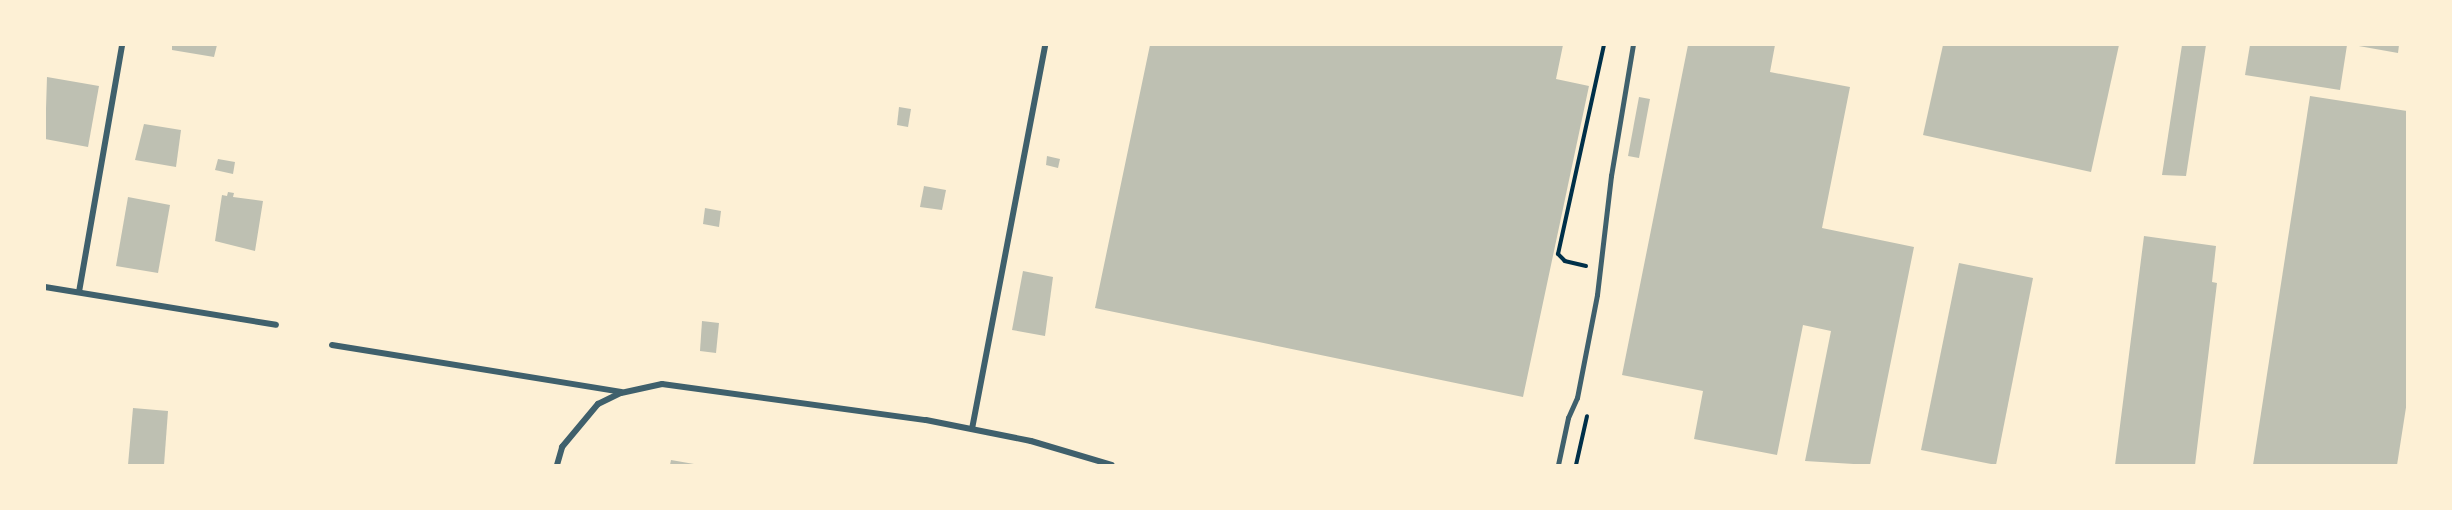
<!DOCTYPE html>
<style>
body{margin:0}
#map{position:relative;width:2452px;height:510px;overflow:hidden;background:#fdf0d5;font-family:Quicksand,sans-serif}
div>[style]{position:absolute}
.building>*{inset:0;background:#bec0b2}
.path>*{height:4px;margin:-2px;padding:0 2px;transform-origin:2px;border-radius:2px;background:#003049}
.service>*{height:4.5px;margin:-2.25px;padding:0 2.25px;transform-origin:2.25px;border-radius:2.25px;background:#3f606c}
.minor>*{height:6px;margin:-3px;padding:0 3px;transform-origin:3px;border-radius:3px;background:#3f606c}
span{translate:-50% -50%;white-space:nowrap;text-align:center;line-height:1.15;-webkit-text-stroke:4.5px #fdf0d5;paint-order:stroke}
.frame{position:absolute;inset:0;border:46px solid #fdf0d5;pointer-events:none}
</style>
<div id="map">
<div class="building">
<i style="clip-path:polygon(172px 45px,217px 45px,214px 57px,172px 50px)"></i>
<i style="clip-path:polygon(1150px 45px,1563px 45px,1556px 79px,1589px 86px,1523px 397px,1095px 308px)"></i>
<i style="clip-path:polygon(1688px 45px,1775px 45px,1770px 72px,1850px 87px,1822px 228px,1914px 247px,1870px 465px,1805px 461px,1831px 331px,1803px 325px,1777px 455px,1694px 439px,1703px 391px,1622px 375px)"></i>
<i style="clip-path:polygon(1943px 45px,2119px 45px,2091px 172px,1923px 135px)"></i>
<i style="clip-path:polygon(2182px 45px,2206px 45px,2186px 176px,2162px 175px)"></i>
<i style="clip-path:polygon(2250px 45px,2347px 45px,2340px 90px,2245px 75px)"></i>
<i style="clip-path:polygon(2353px 45px,2399px 45px,2398px 53px)"></i>
<i style="clip-path:polygon(47px 77px,99px 86px,88px 147px,45px 139px)"></i>
<i style="clip-path:polygon(2310px 96px,2407px 111px,2407px 401px,2397px 465px,2253px 465px)"></i>
<i style="clip-path:polygon(1639px 97px,1650px 99px,1639px 158px,1628px 156px)"></i>
<i style="clip-path:polygon(899px 107px,911px 109px,908px 127px,897px 125px)"></i>
<i style="clip-path:polygon(144px 124px,181px 130px,176px 167px,135px 160px)"></i>
<i style="clip-path:polygon(1047px 156px,1060px 159px,1058px 168px,1046px 165px)"></i>
<i style="clip-path:polygon(218px 159px,235px 162px,233px 174px,215px 170px)"></i>
<i style="clip-path:polygon(924px 186px,946px 190px,942px 210px,920px 207px)"></i>
<i style="clip-path:polygon(228px 192px,234px 193px,233px 197px,263px 201px,255px 251px,215px 241px,222px 195px,227px 196px)"></i>
<i style="clip-path:polygon(128px 197px,170px 205px,158px 273px,116px 266px)"></i>
<i style="clip-path:polygon(705px 208px,721px 211px,719px 227px,703px 224px)"></i>
<i style="clip-path:polygon(2144px 236px,2216px 246px,2212px 282px,2217px 283px,2195px 465px,2115px 465px)"></i>
<i style="clip-path:polygon(1959px 263px,2033px 278px,1996px 465px,1921px 450px)"></i>
<i style="clip-path:polygon(1023px 271px,1053px 277px,1045px 336px,1012px 330px)"></i>
<i style="clip-path:polygon(702px 321px,719px 323px,716px 353px,700px 351px)"></i>
<i style="clip-path:polygon(133px 408px,168px 411px,164px 465px,128px 465px)"></i>
<i style="clip-path:polygon(671px 460px,694px 464px,694px 465px,670px 465px)"></i>
</div>
<div class="path">
<i style="left:1586px;top:266px;width:22px;rotate:-167deg"></i>
<i style="left:1565px;top:261px;width:10px;rotate:-135deg"></i>
<i style="left:1558px;top:254px;width:214px;rotate:-77.6deg"></i>
<i style="left:1576px;top:465px;width:50px;rotate:-77.3deg"></i>
</div>
<div class="service">
<i style="left:1558px;top:465px;width:48px;rotate:-78deg"></i>
<i style="left:1568px;top:418px;width:22px;rotate:-66deg"></i>
<i style="left:1577px;top:398px;width:105px;rotate:-79deg"></i>
<i style="left:1597px;top:295px;width:120px;rotate:-83.3deg"></i>
<i style="left:1611px;top:176px;width:133px;rotate:-80.5deg"></i>
</div>
<div class="minor">
<i style="left:45px;top:287px;width:234px;rotate:9.3deg"></i>
<i style="left:79px;top:292px;width:251px;rotate:-80.1deg"></i>
<i style="left:332px;top:345px;width:293px;rotate:9.2deg"></i>
<i style="left:972px;top:429px;width:391px;rotate:-79.2deg"></i>
<i style="left:557px;top:465px;width:19px;rotate:-74deg"></i>
<i style="left:562px;top:447px;width:56px;rotate:-50.1deg"></i>
<i style="left:598px;top:404px;width:25px;rotate:-26deg"></i>
<i style="left:621px;top:393px;width:42px;rotate:-12.4deg"></i>
<i style="left:662px;top:384px;width:266px;rotate:7.8deg"></i>
<i style="left:926px;top:420px;width:107px;rotate:11.3deg"></i>
<i style="left:1031px;top:441px;width:84px;rotate:16.5deg"></i>
</div>
<div class="frame"></div>
</div>
